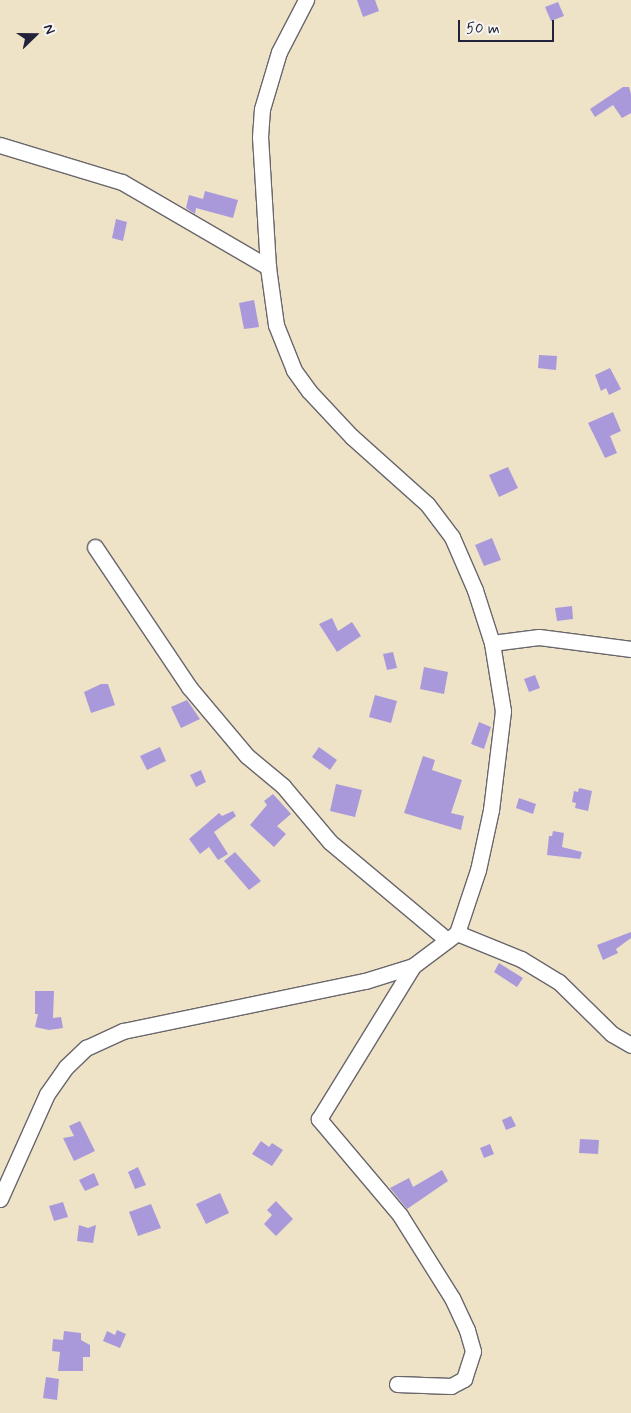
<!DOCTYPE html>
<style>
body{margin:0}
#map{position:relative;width:631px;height:1413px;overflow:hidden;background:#eee3c7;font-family:Mynerve,sans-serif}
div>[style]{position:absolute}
.building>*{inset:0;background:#a999db}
.roads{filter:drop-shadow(1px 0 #69666c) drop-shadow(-1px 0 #69666c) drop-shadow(0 1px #69666c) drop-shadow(0 -1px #69666c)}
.minor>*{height:15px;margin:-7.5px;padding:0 7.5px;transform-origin:7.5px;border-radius:7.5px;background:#fff}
span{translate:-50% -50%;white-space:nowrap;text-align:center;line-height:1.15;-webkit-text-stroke:4px #f6f6f2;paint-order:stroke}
.north{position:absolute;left:10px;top:10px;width:50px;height:50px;-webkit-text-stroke:4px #f6f6f2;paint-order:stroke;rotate:68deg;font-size:14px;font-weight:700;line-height:20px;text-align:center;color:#22223b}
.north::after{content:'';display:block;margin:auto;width:18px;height:22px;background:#22223b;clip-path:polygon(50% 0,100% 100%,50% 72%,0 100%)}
.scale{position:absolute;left:458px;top:20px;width:96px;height:22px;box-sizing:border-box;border:2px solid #22223b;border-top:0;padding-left:6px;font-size:15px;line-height:18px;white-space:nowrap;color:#22223b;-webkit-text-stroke:4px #f6f6f2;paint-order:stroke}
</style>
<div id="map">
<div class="building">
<i style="clip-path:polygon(357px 0,375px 0,379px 11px,363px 17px)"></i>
<i style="clip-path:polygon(558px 2px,564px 16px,551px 21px,545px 7px)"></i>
<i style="clip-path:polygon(623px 87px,629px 87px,631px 94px,631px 113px,622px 118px,613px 105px,595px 117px,590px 109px)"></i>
<i style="clip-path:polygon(205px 191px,238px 200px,233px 218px,196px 208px,195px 214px,186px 208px,189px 195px,203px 199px)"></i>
<i style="clip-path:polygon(116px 219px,127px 222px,123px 241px,112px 238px)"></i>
<i style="clip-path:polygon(254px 300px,259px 327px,244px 329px,239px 303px)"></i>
<i style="clip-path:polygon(539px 355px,557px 356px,556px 370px,538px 368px)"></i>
<i style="clip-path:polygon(610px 368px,621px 389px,609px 395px,606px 388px,601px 391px,595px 375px)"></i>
<i style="clip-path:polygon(613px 412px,621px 431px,610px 436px,617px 453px,605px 458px,588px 423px)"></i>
<i style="clip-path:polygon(508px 467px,518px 488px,499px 497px,489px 475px)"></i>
<i style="clip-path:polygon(492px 538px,501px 560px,484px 566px,475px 545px)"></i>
<i style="clip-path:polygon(572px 606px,573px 619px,557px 621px,555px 608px)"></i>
<i style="clip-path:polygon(332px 618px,338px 631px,352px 622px,361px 636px,337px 652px,319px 624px)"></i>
<i style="clip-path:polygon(393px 652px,397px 668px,387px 670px,383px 654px)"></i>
<i style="clip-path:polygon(424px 667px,448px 672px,444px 694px,420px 689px)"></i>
<i style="clip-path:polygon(535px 675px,540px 688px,529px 692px,524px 679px)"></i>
<i style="clip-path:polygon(101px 684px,108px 684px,115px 705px,91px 713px,84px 692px)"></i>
<i style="clip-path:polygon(375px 695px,397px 701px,391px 723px,369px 717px)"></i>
<i style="clip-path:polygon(187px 700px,200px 719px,181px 728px,171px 707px)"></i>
<i style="clip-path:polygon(479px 722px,491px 727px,484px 749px,471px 744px)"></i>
<i style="clip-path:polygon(160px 747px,166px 761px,147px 770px,140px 756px)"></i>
<i style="clip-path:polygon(319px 747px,337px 760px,330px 770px,312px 757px)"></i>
<i style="clip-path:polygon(423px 756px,435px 760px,432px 770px,462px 780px,451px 813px,464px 816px,461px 830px,404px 813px)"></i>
<i style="clip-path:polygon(201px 770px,206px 782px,196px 787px,190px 775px)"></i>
<i style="clip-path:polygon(336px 784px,362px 790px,355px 817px,330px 811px)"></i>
<i style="clip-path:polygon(579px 788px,592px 791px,588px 811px,575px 808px,576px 803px,572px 802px,574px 791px,578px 792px)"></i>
<i style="clip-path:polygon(273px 794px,291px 814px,277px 826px,286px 834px,274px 847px,250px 825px,267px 805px,264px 801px)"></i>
<i style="clip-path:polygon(519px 798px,536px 804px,533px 814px,516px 808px)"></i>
<i style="clip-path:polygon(233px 811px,236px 816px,214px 832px,228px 854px,218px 860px,209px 847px,200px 854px,189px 839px,219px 813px,222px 816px)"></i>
<i style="clip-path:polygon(553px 831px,564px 833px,562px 847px,582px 852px,580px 859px,547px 855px,549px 836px,552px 836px)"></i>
<i style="clip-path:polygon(235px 852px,261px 881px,249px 890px,224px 861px)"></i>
<i style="clip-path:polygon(631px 932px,631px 938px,616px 949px,618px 953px,603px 960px,597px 945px)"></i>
<i style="clip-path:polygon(499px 963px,523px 978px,517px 987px,494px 972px)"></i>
<i style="clip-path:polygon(35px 991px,54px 991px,53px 1018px,61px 1017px,63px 1028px,49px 1030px,35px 1027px,38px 1014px,35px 1014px)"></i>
<i style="clip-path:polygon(511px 1116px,516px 1126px,506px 1130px,502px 1120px)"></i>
<i style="clip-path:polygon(80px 1121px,95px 1151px,74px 1161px,63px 1138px,74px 1136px,69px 1126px)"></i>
<i style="clip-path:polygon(580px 1139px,599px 1140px,598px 1154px,579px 1153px)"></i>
<i style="clip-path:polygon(261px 1141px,269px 1147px,272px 1143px,283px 1150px,272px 1166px,252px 1154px)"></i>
<i style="clip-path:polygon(490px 1144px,494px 1154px,484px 1158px,480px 1148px)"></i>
<i style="clip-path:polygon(138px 1167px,146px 1185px,135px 1189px,128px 1172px)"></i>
<i style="clip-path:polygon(442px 1170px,448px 1181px,407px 1209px,390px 1188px,409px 1178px,413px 1187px)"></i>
<i style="clip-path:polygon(94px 1173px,99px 1185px,85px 1191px,79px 1180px)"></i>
<i style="clip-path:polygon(220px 1193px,229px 1213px,206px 1224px,196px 1204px)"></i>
<i style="clip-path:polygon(276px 1201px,293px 1219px,276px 1236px,264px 1224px,272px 1215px,267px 1210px)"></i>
<i style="clip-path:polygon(63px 1202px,68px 1217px,54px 1221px,49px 1206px)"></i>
<i style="clip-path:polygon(151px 1204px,161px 1228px,138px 1236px,129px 1212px)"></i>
<i style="clip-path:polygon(79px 1225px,88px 1228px,96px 1225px,93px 1243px,77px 1241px)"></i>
<i style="clip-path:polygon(117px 1330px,126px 1334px,120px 1348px,103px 1341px,107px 1331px,115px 1335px)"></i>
<i style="clip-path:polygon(64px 1331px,81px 1333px,81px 1340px,90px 1345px,90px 1357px,83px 1357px,83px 1371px,58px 1371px,60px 1352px,52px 1351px,53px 1339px,63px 1340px)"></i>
<i style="clip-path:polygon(46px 1377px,59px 1379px,57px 1400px,43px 1398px)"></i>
</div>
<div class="roads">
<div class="minor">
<i style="left:0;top:145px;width:127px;rotate:16.9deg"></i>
<i style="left:122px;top:182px;width:169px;rotate:30.2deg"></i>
<i style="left:95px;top:547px;width:169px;rotate:56.1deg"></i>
<i style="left:189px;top:687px;width:90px;rotate:50deg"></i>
<i style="left:247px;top:756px;width:47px;rotate:39.8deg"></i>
<i style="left:283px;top:786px;width:73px;rotate:50deg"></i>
<i style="left:330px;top:842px;width:153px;rotate:39.9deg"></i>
<i style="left:492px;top:643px;width:47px;rotate:-7.3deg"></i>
<i style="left:539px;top:637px;width:93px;rotate:7.4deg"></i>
<i style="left:457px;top:933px;width:69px;rotate:22.1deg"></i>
<i style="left:521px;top:959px;width:44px;rotate:31.2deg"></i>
<i style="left:559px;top:982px;width:74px;rotate:44.5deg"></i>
<i style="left:612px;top:1034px;width:22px;rotate:30deg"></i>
<i style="left:0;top:1199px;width:115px;rotate:-65.9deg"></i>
<i style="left:47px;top:1094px;width:33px;rotate:-55deg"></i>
<i style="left:66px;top:1067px;width:28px;rotate:-44deg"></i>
<i style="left:86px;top:1048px;width:41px;rotate:-24.7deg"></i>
<i style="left:123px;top:1031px;width:247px;rotate:-11.7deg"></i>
<i style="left:365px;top:981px;width:50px;rotate:-17.4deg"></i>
<i style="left:413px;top:966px;width:55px;rotate:-36.9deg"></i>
<i style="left:457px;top:933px;width:66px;rotate:-71.6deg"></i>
<i style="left:478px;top:870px;width:61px;rotate:-77.8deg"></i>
<i style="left:491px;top:810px;width:100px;rotate:-83.1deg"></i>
<i style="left:503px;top:711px;width:69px;rotate:-99.2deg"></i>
<i style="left:492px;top:643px;width:56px;rotate:-107.8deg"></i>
<i style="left:475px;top:590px;width:58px;rotate:-113.5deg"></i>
<i style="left:452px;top:537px;width:41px;rotate:-127.1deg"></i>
<i style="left:427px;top:504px;width:101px;rotate:-138.2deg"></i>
<i style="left:352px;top:437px;width:63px;rotate:-133.1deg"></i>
<i style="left:309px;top:391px;width:26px;rotate:-126deg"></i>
<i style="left:294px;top:370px;width:48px;rotate:-111.8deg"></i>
<i style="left:276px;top:325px;width:59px;rotate:-97.9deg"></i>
<i style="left:268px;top:267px;width:130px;rotate:-93.5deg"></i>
<i style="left:260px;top:137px;width:28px;rotate:-86deg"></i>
<i style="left:262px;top:109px;width:59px;rotate:-73.4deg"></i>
<i style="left:279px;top:52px;width:59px;rotate:-62.6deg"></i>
<i style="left:397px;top:1384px;width:54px;rotate:2.1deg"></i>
<i style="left:451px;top:1386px;width:15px;rotate:-28deg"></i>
<i style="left:464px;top:1379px;width:29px;rotate:-72deg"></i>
<i style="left:473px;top:1351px;width:22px;rotate:-106deg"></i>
<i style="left:467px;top:1330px;width:35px;rotate:-115deg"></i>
<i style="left:452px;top:1298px;width:98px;rotate:-122.1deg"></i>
<i style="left:400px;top:1215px;width:126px;rotate:-130.2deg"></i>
<i style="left:319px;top:1119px;width:180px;rotate:-58.4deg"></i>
</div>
</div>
<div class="north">N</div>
<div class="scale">50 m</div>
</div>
